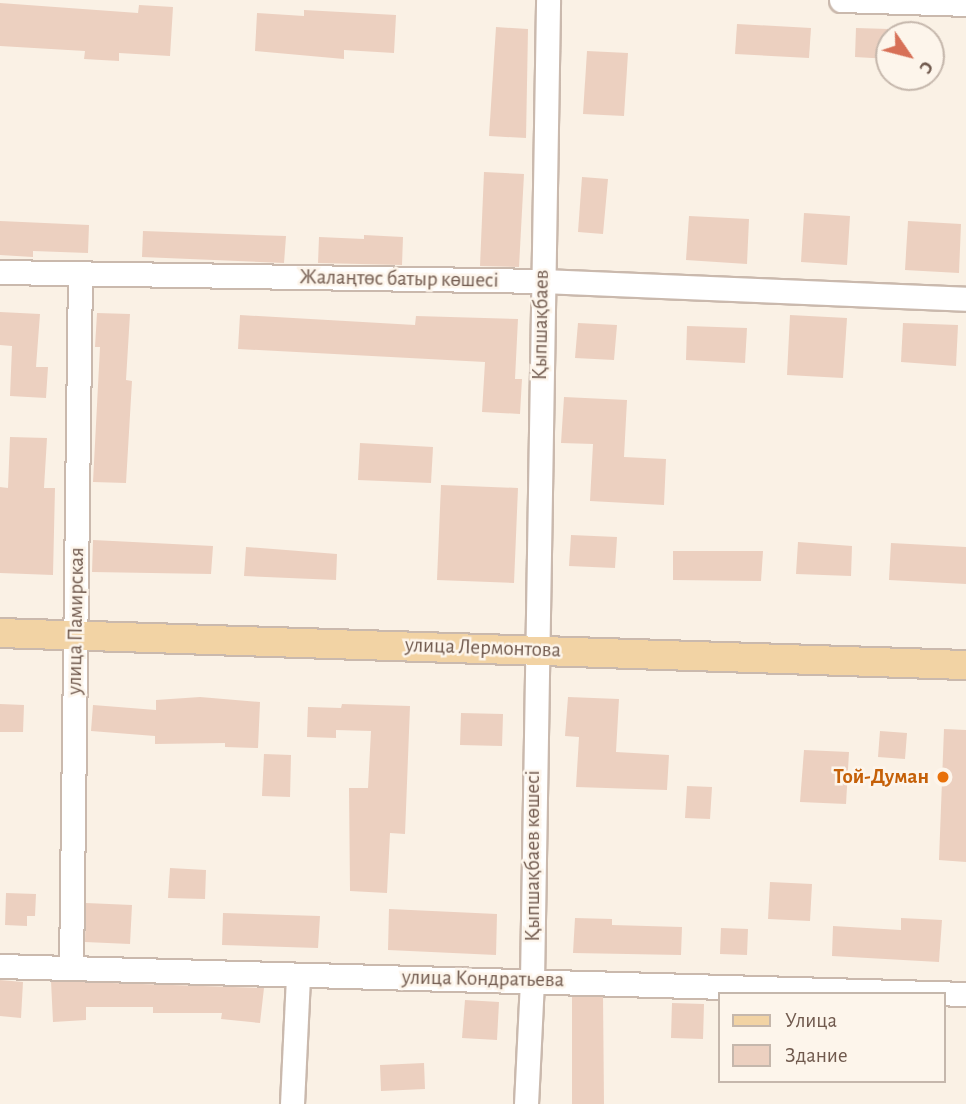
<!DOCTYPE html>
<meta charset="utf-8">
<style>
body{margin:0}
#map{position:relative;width:966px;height:1104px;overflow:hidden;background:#faf1e5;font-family:"Alegreya Sans",sans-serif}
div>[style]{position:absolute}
.building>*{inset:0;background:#ecd0c0}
.roads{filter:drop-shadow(2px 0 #cab9ad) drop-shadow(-2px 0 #cab9ad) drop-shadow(0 2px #cab9ad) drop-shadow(0 -2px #cab9ad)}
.minor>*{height:23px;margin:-11.5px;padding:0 11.5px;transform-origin:11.5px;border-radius:11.5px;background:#fff}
.major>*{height:28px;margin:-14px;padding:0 14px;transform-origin:14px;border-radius:14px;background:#f2d3a4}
.dots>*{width:19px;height:19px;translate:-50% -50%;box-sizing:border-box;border:4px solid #fdf5eb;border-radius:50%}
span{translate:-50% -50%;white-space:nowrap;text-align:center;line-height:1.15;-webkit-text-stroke:5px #fdf5eb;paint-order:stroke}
.street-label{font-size:21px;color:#70594d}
.food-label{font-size:21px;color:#c56008;font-weight:700}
.right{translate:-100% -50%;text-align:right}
.legend{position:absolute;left:718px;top:992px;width:228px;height:91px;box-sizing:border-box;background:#fdf5eb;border:2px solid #c5b7ac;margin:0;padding:9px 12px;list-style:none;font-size:21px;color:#70594d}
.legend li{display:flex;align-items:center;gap:14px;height:35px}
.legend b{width:35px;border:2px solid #c5b7ac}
.north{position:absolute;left:875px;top:21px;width:70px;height:70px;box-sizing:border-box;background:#fdf5eb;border:2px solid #c5b7ac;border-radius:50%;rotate:125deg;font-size:19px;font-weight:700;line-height:28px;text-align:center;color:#70594d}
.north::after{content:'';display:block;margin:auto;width:24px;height:32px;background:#d77057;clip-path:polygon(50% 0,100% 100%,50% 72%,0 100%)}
</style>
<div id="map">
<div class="building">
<i style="clip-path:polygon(0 3px,138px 13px,139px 5px,173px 7px,170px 56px,119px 53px,119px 61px,84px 59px,85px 51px,0 46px)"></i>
<i style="clip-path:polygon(304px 10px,396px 15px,394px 53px,344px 50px,344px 59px,255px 51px,257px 13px,304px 16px)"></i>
<i style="clip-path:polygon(737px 24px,811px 28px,809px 58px,735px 54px)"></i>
<i style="clip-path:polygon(496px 27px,528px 29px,526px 138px,489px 136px)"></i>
<i style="clip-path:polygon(856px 28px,889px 29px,889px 59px,855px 57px)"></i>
<i style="clip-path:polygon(587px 51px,628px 53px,624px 116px,583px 114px)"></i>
<i style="clip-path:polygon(484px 172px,524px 174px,519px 267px,480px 266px)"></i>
<i style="clip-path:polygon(582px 177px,608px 179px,603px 234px,578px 232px)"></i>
<i style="clip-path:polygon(804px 213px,850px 216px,847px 265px,801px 262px)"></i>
<i style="clip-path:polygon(689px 216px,749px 219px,747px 264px,686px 260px)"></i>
<i style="clip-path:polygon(0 221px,89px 225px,88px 253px,33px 251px,33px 257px,0 255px)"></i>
<i style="clip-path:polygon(908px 221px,961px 224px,959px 273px,905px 270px)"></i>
<i style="clip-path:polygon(143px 231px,286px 236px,284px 263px,142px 257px)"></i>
<i style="clip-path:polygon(364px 235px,403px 237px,402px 265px,318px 263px,319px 237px,364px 239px)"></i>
<i style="clip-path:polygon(0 312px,40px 314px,36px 367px,48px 367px,46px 398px,10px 396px,12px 346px,0 345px)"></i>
<i style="clip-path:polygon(97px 313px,130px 314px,126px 380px,132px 381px,126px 483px,93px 482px,100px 347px,95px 347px)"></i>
<i style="clip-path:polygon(240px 315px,415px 325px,416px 316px,518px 319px,515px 379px,522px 379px,520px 414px,482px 412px,485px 362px,238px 349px)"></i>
<i style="clip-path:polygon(790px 315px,847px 318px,843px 378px,787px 375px)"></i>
<i style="clip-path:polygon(578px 323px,617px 325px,614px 360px,575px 358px)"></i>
<i style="clip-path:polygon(903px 323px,958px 325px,956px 366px,901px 362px)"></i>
<i style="clip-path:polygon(687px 326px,747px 328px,745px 363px,686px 360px)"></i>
<i style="clip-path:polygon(564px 397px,627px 400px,624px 457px,666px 459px,664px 505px,590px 501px,593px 444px,561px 443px)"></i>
<i style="clip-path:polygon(10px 437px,47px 438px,44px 488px,55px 488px,53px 575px,0 573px,0 487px,8px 488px)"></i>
<i style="clip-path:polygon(360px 443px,433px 447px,431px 483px,358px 480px)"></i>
<i style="clip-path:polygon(441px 485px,518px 488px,514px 583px,437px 580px)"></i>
<i style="clip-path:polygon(571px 535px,617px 537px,615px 568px,569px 566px)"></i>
<i style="clip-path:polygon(93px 540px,213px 546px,211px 574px,92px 572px)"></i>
<i style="clip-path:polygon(798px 542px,852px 546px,851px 576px,796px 574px)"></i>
<i style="clip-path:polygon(891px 543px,966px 547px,966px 584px,889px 580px)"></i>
<i style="clip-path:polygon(246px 547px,337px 554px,336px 580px,244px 576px)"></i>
<i style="clip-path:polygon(673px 551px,763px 551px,761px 581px,673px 580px)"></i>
<i style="clip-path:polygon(200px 697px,260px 702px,258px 748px,225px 747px,225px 743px,155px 744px,155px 736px,91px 731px,93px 705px,156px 710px,156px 700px)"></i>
<i style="clip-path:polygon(568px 697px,619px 699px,616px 752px,669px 755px,667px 790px,576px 787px,579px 737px,565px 736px)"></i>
<i style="clip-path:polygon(0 704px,24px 705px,23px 732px,0 732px)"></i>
<i style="clip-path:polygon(342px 704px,410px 706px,405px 834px,390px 833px,387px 893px,350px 891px,349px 788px,368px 788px,371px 731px,336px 730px,336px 738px,307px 737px,308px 707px,341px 708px)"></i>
<i style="clip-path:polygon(461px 713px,503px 714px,502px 746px,460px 745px)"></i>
<i style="clip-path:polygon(944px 729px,966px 730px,966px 862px,939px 860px)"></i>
<i style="clip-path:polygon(880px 731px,907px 733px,905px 759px,878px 757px)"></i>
<i style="clip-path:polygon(804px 750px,849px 752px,846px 804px,800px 802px)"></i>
<i style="clip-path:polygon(264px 754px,291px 755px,290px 797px,262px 796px)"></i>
<i style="clip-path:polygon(687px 786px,712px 787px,710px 819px,685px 818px)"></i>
<i style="clip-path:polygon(170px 868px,206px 870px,205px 899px,168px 898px)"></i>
<i style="clip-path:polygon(770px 882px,812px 884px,810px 921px,768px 919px)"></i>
<i style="clip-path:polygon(6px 893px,36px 894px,35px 916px,27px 916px,27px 926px,5px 925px)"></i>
<i style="clip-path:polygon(86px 903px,132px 905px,130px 944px,85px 942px)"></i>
<i style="clip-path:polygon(389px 909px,497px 914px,496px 955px,388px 950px)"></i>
<i style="clip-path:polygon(223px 913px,320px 916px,318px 948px,222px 945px)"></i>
<i style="clip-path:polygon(575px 918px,612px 919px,612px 925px,682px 927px,681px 955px,573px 953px)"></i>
<i style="clip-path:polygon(901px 918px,942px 920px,939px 962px,832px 956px,833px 926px,901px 930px)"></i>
<i style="clip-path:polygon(721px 928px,748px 929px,747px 955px,720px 954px)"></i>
<i style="clip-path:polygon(0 980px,23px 982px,21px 1018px,0 1016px)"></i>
<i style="clip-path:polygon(51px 981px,264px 988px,260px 1023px,221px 1019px,222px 1013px,153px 1013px,153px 1007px,86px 1007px,86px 1020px,53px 1022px)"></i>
<i style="clip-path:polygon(572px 997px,603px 997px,604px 1104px,572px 1104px)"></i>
<i style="clip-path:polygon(465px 1000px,499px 1002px,497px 1040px,462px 1038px)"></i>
<i style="clip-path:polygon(672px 1003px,704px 1004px,703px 1039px,671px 1038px)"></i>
<i style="clip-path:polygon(424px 1063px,425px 1089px,381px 1091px,380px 1065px)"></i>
</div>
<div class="roads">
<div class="minor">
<i style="left:841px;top:0;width:125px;rotate:1.8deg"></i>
<i style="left:0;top:272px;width:542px;rotate:0.95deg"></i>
<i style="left:542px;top:281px;width:424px;rotate:2.4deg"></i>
<i style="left:0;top:966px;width:966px;rotate:1.66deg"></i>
<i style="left:71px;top:968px;width:694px;rotate:-89.26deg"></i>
<i style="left:292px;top:1104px;width:129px;rotate:-87.3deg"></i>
<i style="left:526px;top:1104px;width:124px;rotate:-87.2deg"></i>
<i style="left:532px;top:980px;width:980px;rotate:-89.06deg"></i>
</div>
<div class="major">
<i style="left:0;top:633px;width:967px;rotate:1.9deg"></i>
</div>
</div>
<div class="dots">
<i style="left:943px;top:777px;background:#e8710a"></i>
</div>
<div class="street-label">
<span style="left:399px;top:279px;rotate:1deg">Жалаңтөс батыр көшесі</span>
<span style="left:541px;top:325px;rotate:-89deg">Қыпшақбаев</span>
<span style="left:76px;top:621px;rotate:-89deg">улица Памирская</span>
<span style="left:483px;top:648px;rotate:2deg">улица Лермонтова</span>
<span style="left:533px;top:856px;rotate:-90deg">Қыпшақбаев көшесі</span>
<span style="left:483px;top:979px;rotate:1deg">улица Кондратьева</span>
</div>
<div class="food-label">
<span class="right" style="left:929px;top:777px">Той-Думан</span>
</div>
<ul class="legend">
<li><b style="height:9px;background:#f2d3a4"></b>Улица</li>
<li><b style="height:19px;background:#ecd0c0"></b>Здание</li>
</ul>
<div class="north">С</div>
</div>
